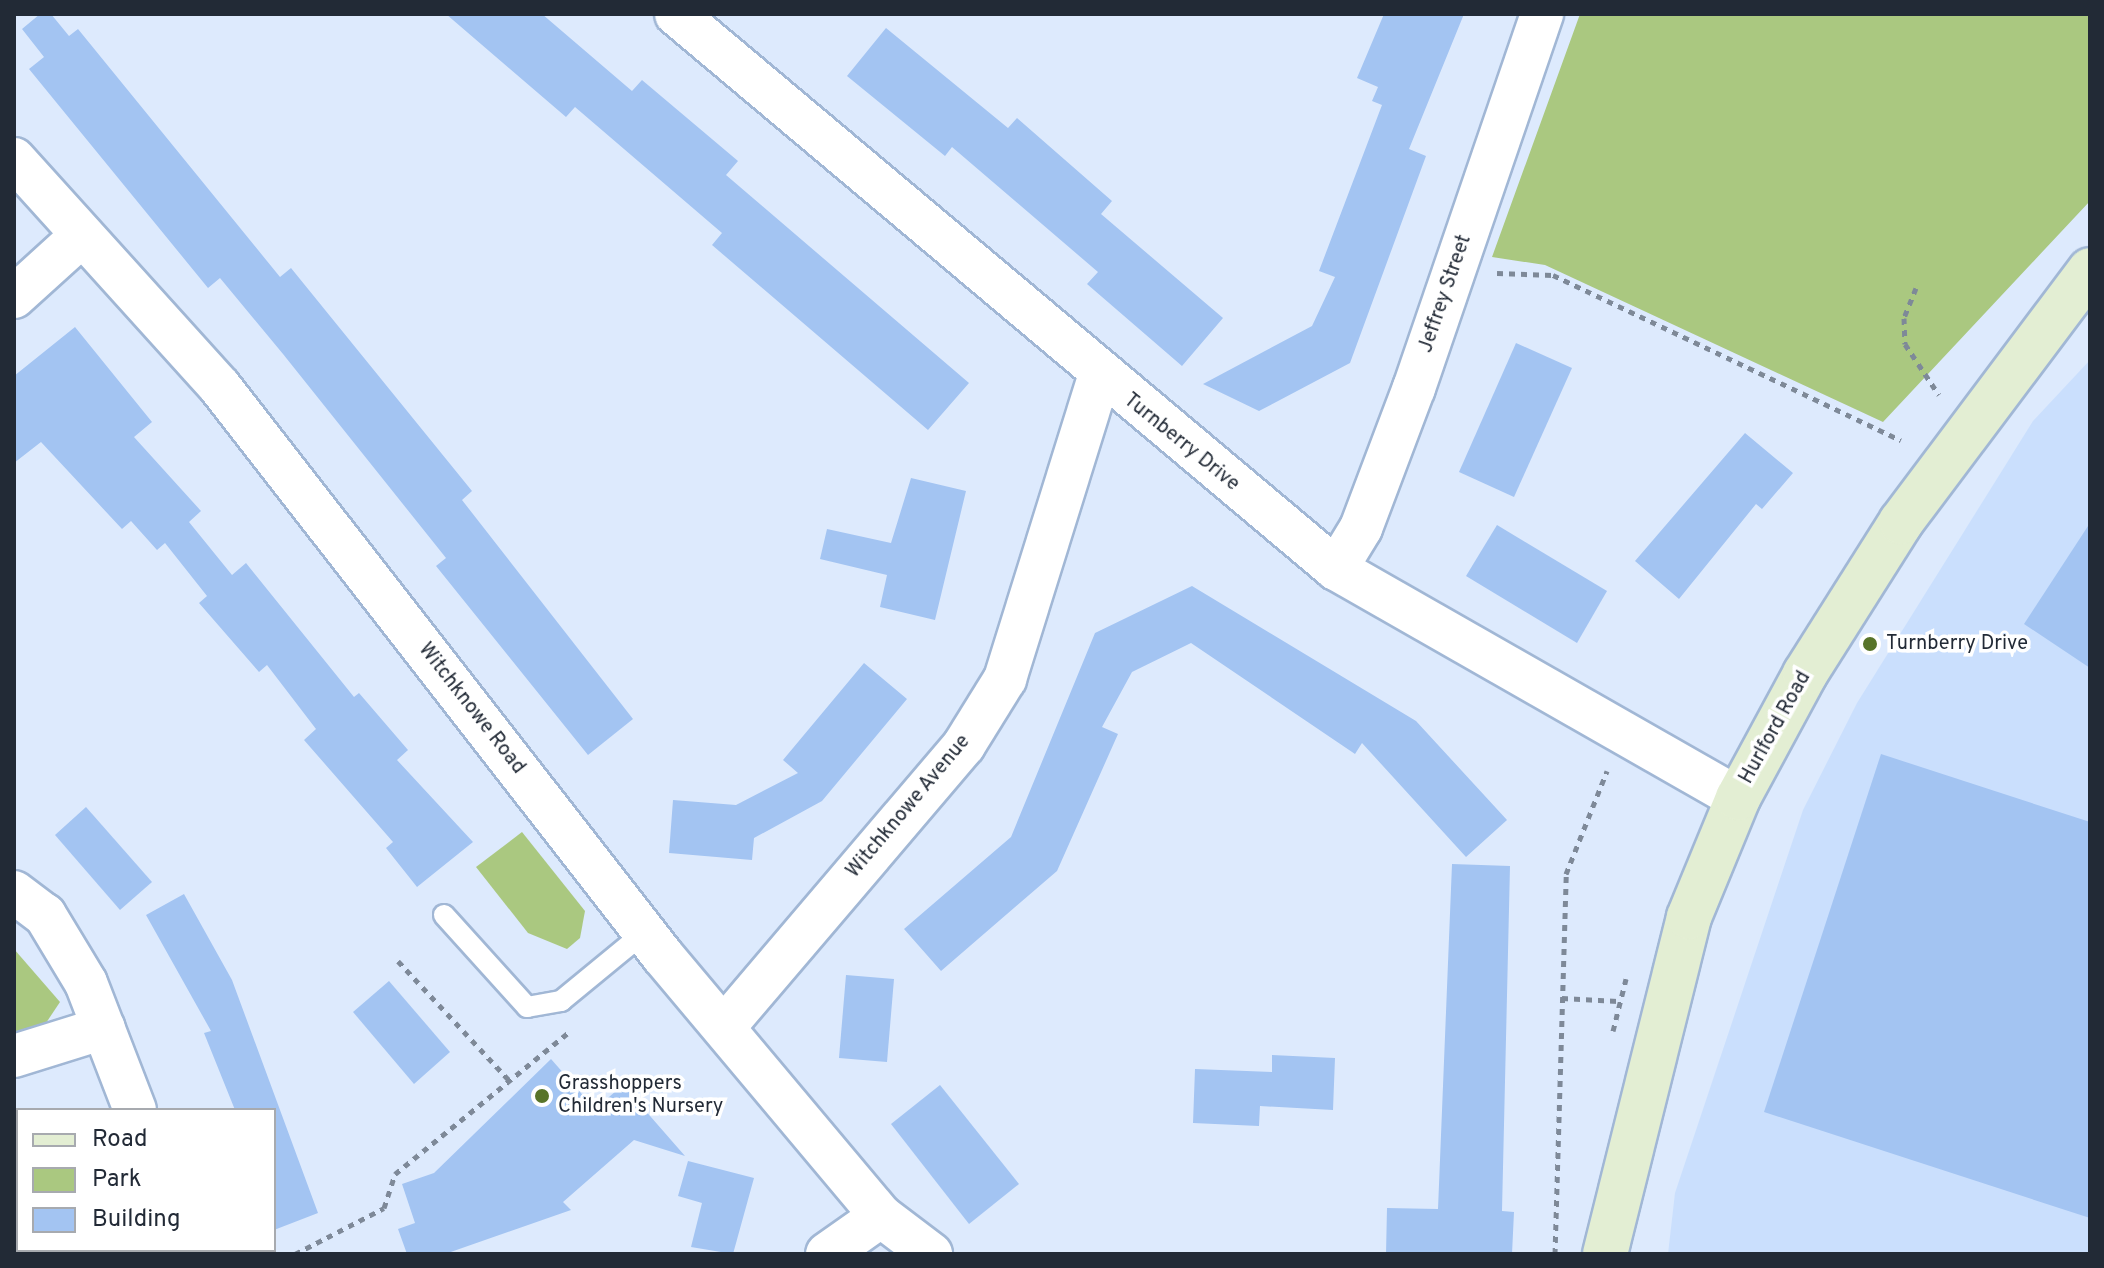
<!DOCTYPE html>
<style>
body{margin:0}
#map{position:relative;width:2104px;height:1268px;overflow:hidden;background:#ddeafd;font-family:Overpass,sans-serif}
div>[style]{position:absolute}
.built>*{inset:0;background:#cadffd}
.green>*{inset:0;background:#aac880}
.building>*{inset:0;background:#a3c4f2}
.path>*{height:5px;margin-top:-2.5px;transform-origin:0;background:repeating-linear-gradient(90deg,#7e8998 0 6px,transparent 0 12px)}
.roads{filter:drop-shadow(2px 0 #a1b7d5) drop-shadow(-2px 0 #a1b7d5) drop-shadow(0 2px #a1b7d5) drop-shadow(0 -2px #a1b7d5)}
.service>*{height:20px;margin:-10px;padding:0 10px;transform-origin:10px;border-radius:10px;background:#fff}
.minor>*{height:42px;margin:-21px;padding:0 21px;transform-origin:21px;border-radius:21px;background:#fff}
.secondary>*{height:44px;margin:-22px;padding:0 22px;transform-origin:22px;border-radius:22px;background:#e3eed3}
.dots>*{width:22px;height:22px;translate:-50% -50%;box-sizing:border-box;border:4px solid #fff;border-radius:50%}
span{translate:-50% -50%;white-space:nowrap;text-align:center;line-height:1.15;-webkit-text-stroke:7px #fff;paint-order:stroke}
.street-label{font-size:20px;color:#222a36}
.poi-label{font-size:20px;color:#222a36}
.left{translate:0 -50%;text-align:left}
.frame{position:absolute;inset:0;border:16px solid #222a36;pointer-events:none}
.legend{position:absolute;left:16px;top:1108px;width:260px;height:144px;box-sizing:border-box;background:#fff;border:2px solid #a7aaaf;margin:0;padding:10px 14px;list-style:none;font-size:24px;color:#222a36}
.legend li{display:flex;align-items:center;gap:16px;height:40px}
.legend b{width:40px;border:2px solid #a7aaaf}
</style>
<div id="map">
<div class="built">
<i style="clip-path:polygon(2090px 360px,2090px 1254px,1668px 1254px,1675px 1193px,1803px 810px,1857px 703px,2033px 421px)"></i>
</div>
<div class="green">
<i style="clip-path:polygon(1580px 14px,2090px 14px,2090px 201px,1883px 422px,1545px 265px,1492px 257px)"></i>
<i style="clip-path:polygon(522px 832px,585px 911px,580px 938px,567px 949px,528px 933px,476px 867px)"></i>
<i style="clip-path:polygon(14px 949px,60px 1002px,46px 1023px,14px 1032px)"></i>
</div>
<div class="building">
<i style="clip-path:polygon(40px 14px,51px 14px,69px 36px,78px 29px,280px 277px,291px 268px,472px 491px,462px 500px,633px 719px,588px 755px,436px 566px,446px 558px,283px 354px,220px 278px,208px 288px,29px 69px,44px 57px,22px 29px)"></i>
<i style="clip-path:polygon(446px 14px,542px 14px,632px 91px,642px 80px,738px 161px,726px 175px,969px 383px,928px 430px,712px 245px,722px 233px,575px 107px,566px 117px)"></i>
<i style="clip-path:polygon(1384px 14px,1464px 14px,1409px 149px,1426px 156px,1350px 363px,1259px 411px,1203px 384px,1312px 326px,1335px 277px,1319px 271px,1382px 105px,1372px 101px,1378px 87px,1357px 78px)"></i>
<i style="clip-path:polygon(886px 28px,1008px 128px,1017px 118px,1112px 201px,1101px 214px,1223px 318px,1182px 366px,1087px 284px,1098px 272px,952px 147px,945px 156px,847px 76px)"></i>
<i style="clip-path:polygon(75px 327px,152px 422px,134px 437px,201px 511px,189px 522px,232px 575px,246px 563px,354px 697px,359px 693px,408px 750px,397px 760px,473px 842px,417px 887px,386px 848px,393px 842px,304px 740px,316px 729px,267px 665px,259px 672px,199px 603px,207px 596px,165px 543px,157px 550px,131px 521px,122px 529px,41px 442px,14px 463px,14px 376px)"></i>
<i style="clip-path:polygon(1516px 343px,1572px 368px,1514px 497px,1459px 472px)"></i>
<i style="clip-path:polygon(1745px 433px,1793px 473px,1762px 509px,1756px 504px,1679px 599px,1635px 561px)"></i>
<i style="clip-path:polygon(911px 478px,966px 491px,935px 620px,880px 607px,887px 575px,820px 559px,827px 529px,891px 543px)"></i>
<i style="clip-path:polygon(2090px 523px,2090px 668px,2024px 624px)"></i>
<i style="clip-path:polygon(1497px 525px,1607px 591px,1577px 643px,1466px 576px)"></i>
<i style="clip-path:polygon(1192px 586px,1416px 721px,1507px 820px,1466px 857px,1362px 743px,1355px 754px,1191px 643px,1132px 672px,1102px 727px,1118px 734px,1057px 871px,941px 971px,904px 929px,1011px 837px,1095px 633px)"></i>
<i style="clip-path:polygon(864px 663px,907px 699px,822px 801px,754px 838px,752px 860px,669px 853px,673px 800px,736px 805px,798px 773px,783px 760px)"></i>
<i style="clip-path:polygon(1881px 754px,2090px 822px,2090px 1218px,1764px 1112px)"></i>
<i style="clip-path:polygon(86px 807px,152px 882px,120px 910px,55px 835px)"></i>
<i style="clip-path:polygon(1452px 864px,1510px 866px,1502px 1211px,1514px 1212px,1512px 1254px,1386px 1254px,1387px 1208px,1438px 1209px)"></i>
<i style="clip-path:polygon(184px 894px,232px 980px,318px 1213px,274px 1230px,274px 1110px,235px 1110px,204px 1033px,211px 1031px,146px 915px)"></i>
<i style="clip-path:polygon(846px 975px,894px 979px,887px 1062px,839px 1058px)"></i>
<i style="clip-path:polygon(389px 981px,450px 1052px,414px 1084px,353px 1012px)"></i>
<i style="clip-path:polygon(1272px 1055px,1335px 1058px,1333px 1110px,1260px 1106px,1259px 1126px,1193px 1123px,1195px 1069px,1272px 1072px)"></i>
<i style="clip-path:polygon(551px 1059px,595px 1109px,623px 1085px,685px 1156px,634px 1140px,563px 1202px,571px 1210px,445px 1254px,407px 1254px,398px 1229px,415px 1223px,402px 1184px,434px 1173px)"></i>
<i style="clip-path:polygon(940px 1085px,1019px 1184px,969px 1224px,891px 1124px)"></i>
<i style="clip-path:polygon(688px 1161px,754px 1178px,733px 1254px,691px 1247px,702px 1203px,678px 1196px)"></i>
</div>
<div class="path">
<i style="left:1497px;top:273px;width:56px;rotate:2deg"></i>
<i style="left:1553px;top:275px;width:385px;rotate:25.4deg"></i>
<i style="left:1916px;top:288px;width:32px;rotate:112deg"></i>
<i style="left:1904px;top:318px;width:26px;rotate:88deg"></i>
<i style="left:1905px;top:344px;width:61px;rotate:56.3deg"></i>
<i style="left:398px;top:961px;width:164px;rotate:47deg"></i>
<i style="left:1562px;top:998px;width:56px;rotate:3.1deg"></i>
<i style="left:1613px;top:1031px;width:54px;rotate:-76deg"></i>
<i style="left:295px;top:1254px;width:100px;rotate:-27.3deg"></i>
<i style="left:384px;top:1208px;width:36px;rotate:-72deg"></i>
<i style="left:395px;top:1174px;width:225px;rotate:-39.2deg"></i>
<i style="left:1555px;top:1254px;width:380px;rotate:-88.3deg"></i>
<i style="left:1566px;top:874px;width:111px;rotate:-68.3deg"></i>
</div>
<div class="roads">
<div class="service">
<i style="left:444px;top:915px;width:124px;rotate:47.9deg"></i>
<i style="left:527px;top:1007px;width:35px;rotate:-10deg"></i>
<i style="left:561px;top:1001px;width:109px;rotate:-39.4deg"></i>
</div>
<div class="minor">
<i style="left:676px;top:14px;width:862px;rotate:40.06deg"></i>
<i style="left:1336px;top:569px;width:463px;rotate:29.7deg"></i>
<i style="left:14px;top:159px;width:307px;rotate:47.9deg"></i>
<i style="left:220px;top:387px;width:720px;rotate:52.11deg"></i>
<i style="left:662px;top:955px;width:341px;rotate:50deg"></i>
<i style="left:881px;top:1216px;width:63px;rotate:37.2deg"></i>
<i style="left:14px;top:297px;width:88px;rotate:-42.2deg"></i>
<i style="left:1336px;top:569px;width:48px;rotate:-58.6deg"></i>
<i style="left:1361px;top:528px;width:150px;rotate:-69.3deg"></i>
<i style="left:1414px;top:388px;width:395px;rotate:-71.1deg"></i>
<i style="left:14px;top:892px;width:39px;rotate:37deg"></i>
<i style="left:45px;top:915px;width:79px;rotate:58.9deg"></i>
<i style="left:86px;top:983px;width:136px;rotate:68.9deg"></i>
<i style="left:725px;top:1026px;width:369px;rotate:-49.6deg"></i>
<i style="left:964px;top:745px;width:78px;rotate:-58.2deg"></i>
<i style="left:1005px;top:679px;width:316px;rotate:-72.7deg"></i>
<i style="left:14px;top:1056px;width:94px;rotate:-17.3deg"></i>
<i style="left:187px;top:1250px;width:4px;rotate:63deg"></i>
<i style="left:827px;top:1254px;width:66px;rotate:-35.1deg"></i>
</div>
<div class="secondary">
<i style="left:1605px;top:1254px;width:347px;rotate:-76deg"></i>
<i style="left:1689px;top:917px;width:129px;rotate:-67.6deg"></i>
<i style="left:1738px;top:798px;width:141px;rotate:-61.6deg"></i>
<i style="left:1805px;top:674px;width:180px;rotate:-57.7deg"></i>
<i style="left:1901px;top:522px;width:315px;rotate:-53.1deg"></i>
</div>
</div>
<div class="dots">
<i style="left:1870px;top:644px;background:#587429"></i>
<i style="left:542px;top:1096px;background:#587429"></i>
</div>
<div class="street-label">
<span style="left:1446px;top:294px;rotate:-71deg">Jeffrey Street</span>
<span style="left:1181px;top:443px;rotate:39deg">Turnberry Drive</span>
<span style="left:471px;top:709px;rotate:52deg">Witchknowe Road</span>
<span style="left:1776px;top:728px;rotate:-61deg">Hurlford Road</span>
<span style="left:909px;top:807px;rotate:-50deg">Witchknowe Avenue</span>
</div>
<div class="poi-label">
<span class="left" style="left:1886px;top:644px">Turnberry Drive</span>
<span class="left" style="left:558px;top:1096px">Grasshoppers<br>Children's Nursery</span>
</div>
<div class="frame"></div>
<ul class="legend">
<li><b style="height:10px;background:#e3eed3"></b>Road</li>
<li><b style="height:22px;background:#aac880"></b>Park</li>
<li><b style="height:22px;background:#a3c4f2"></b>Building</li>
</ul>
</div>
